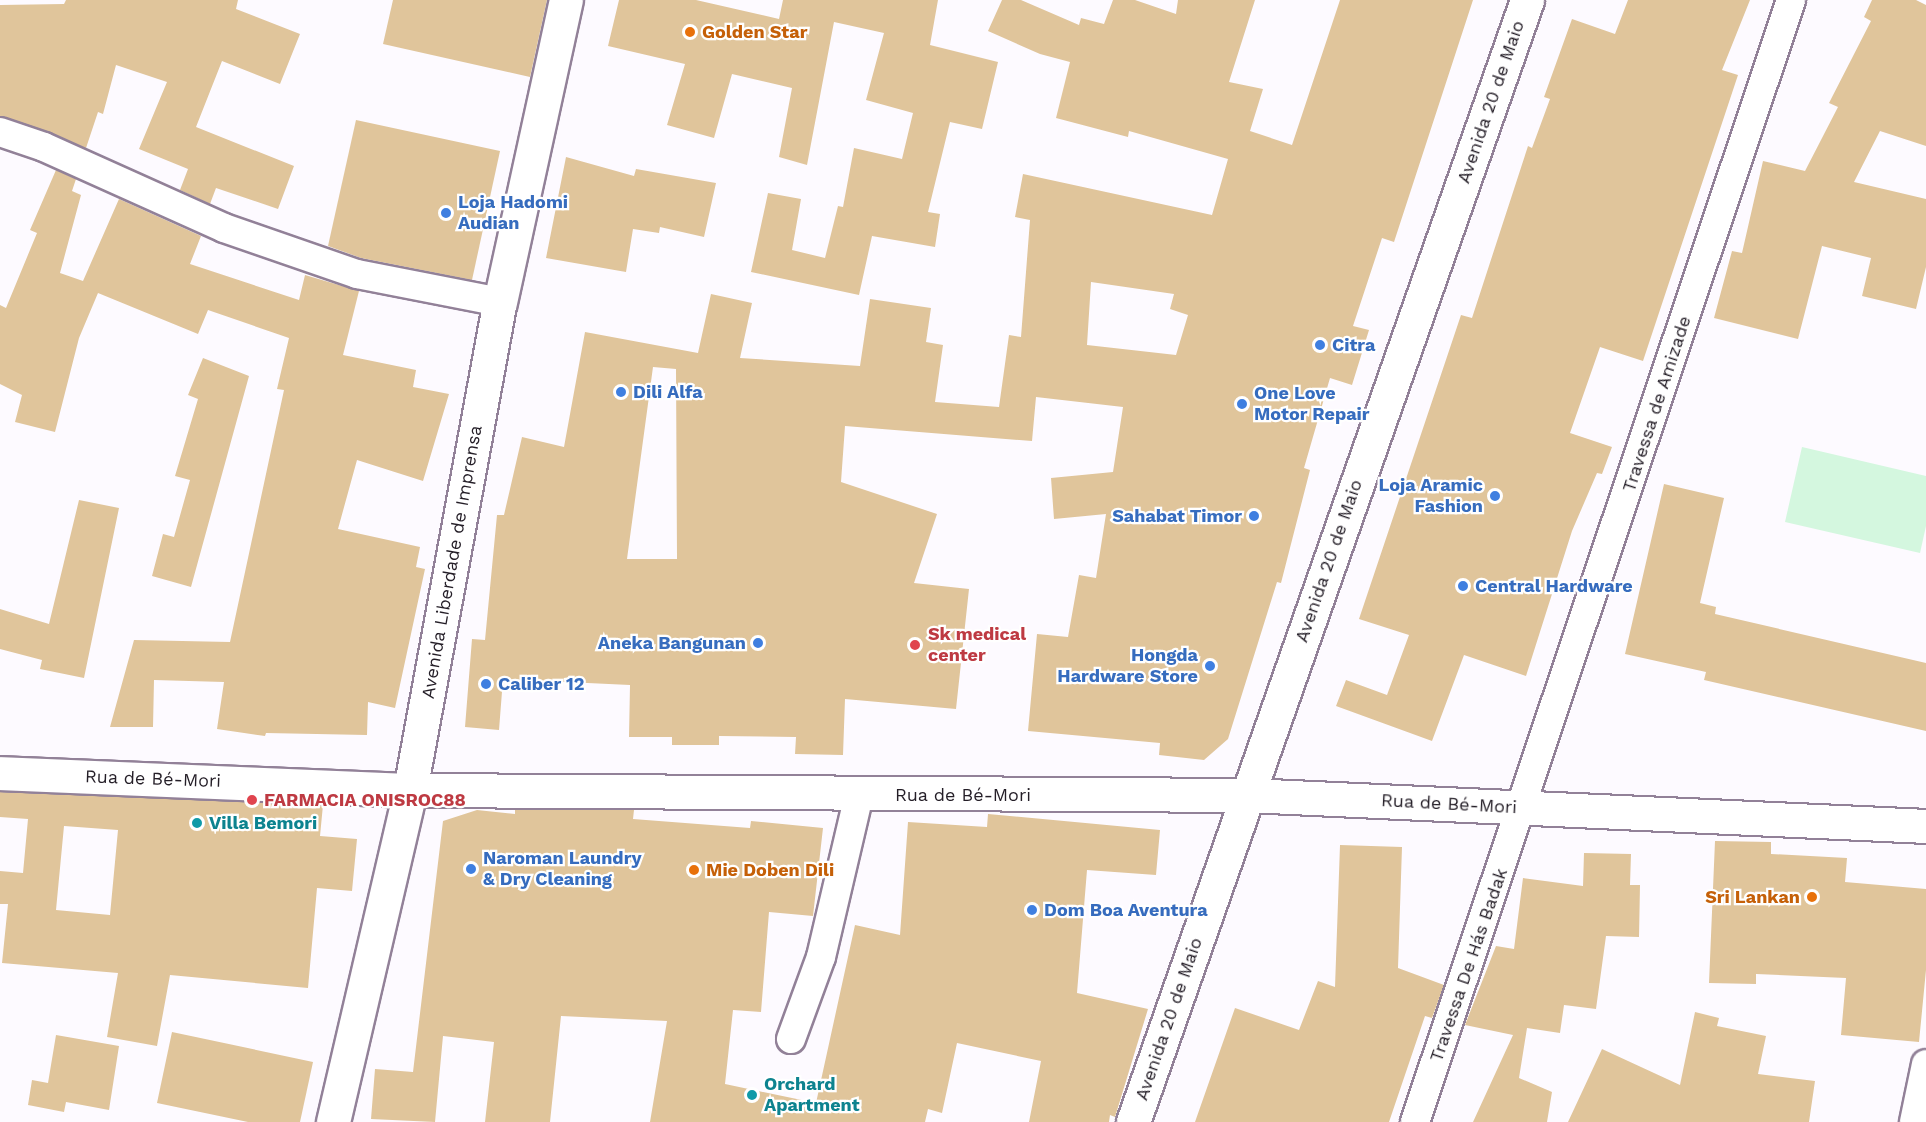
<!DOCTYPE html>
<meta charset="utf-8">
<style>
body{margin:0}
#map{position:relative;width:1926px;height:1122px;overflow:hidden;background:#fdfaff;font-family:"Work Sans",sans-serif}
div>[style]{position:absolute}
.green>*{inset:0;background:#d4f7df}
.building>*{inset:0;background:#e0c59b}
.roads{filter:drop-shadow(2px 0 #928198) drop-shadow(-2px 0 #928198) drop-shadow(0 2px #928198) drop-shadow(0 -2px #928198)}
.street>*{height:28px;margin:-14px;padding:0 14px;transform-origin:14px;border-radius:14px;background:#fff}
.secondary>*{height:33px;margin:-16.5px;padding:0 16.5px;transform-origin:16.5px;border-radius:16.5px;background:#fff}
.primary>*{height:33px;margin:-16.5px;padding:0 16.5px;transform-origin:16.5px;border-radius:16.5px;background:#fff}
.dots>*{width:16px;height:16px;translate:-50% -50%;box-sizing:border-box;border:3px solid #fff;border-radius:50%}
span{translate:-50% -50%;white-space:nowrap;text-align:center;line-height:1.15;-webkit-text-stroke:4.5px #fff;paint-order:stroke}
.food-label{font-size:18px;color:#c56008;font-weight:700}
.left{translate:0 -50%;text-align:left}
.right{translate:-100% -50%;text-align:right}
.street-label{font-size:18px;color:#241e27}
.shop-label{font-size:18px;color:#366cbe;font-weight:700}
.health-label{font-size:18px;color:#be3a42;font-weight:700}
.culture-label{font-size:18px;color:#0d838f;font-weight:700}
</style>
<div id="map">
<div class="green">
<i style="clip-path:polygon(1802px 447px,1926px 476px,1926px 526px,1920px 553px,1785px 522px)"></i>
</div>
<div class="building">
<i style="clip-path:polygon(66px 0,238px 0,236px 9px,300px 34px,280px 84px,222px 61px,196px 127px,294px 166px,278px 209px,216px 188px,210px 204px,180px 190px,188px 169px,139px 149px,167px 82px,116px 65px,103px 114px,98px 112px,86px 148px,0 116px,0 5px,64px 4px)"></i>
<i style="clip-path:polygon(393px 0,547px 0,530px 77px,383px 44px)"></i>
<i style="clip-path:polygon(619px 0,696px 0,779px 19px,783px 0,938px 0,930px 45px,998px 62px,982px 129px,950px 122px,928px 212px,940px 214px,935px 247px,872px 236px,859px 295px,751px 272px,768px 193px,801px 199px,792px 250px,825px 258px,838px 206px,843px 207px,854px 148px,902px 159px,913px 113px,866px 100px,884px 33px,834px 22px,807px 165px,779px 157px,792px 88px,732px 74px,714px 138px,667px 125px,685px 64px,608px 46px)"></i>
<i style="clip-path:polygon(evenodd,1002px 0,1021px 0,1079px 25px,1081px 18px,1104px 24px,1113px 0,1135px 0,1176px 14px,1178px 0,1255px 0,1229px 82px,1263px 89px,1250px 131px,1292px 145px,1340px 0,1473px 0,1394px 242px,1382px 238px,1353px 326px,1369px 330px,1352px 385px,1330px 378px,1304px 468px,1310px 470px,1281px 583px,1277px 582px,1228px 739px,1204px 760px,1159px 755px,1160px 743px,1028px 731px,1037px 634px,1068px 637px,1079px 575px,1096px 578px,1106px 514px,1054px 519px,1051px 478px,1113px 472px,1123px 407px,1036px 397px,1032px 441px,845px 426px,841px 482px,937px 514px,914px 583px,969px 589px,956px 709px,845px 699px,843px 755px,795px 754px,796px 737px,719px 736px,719px 745px,672px 745px,672px 737px,629px 737px,630px 685px,503px 679px,499px 730px,465px 727px,472px 639px,485px 640px,497px 515px,504px 515px,522px 437px,564px 447px,585px 332px,698px 353px,711px 294px,752px 303px,740px 358px,860px 366px,870px 299px,931px 308px,926px 342px,943px 345px,935px 402px,999px 407px,1009px 335px,1021px 337px,1030px 220px,1015px 217px,1023px 174px,1212px 215px,1228px 159px,1129px 131px,1128px 137px,1056px 118px,1070px 62px,1040px 54px,988px 31px,1002px 0,1091px 282px,1174px 294px,1170px 309px,1188px 315px,1176px 355px,1087px 345px,1091px 282px,1002px 0,653px 367px,676px 369px,677px 559px,627px 559px,653px 367px)"></i>
<i style="clip-path:polygon(1628px 0,1750px 0,1722px 70px,1738px 75px,1643px 361px,1600px 347px,1570px 433px,1612px 447px,1602px 474px,1597px 473px,1572px 531px,1526px 676px,1464px 655px,1432px 741px,1336px 706px,1346px 680px,1387px 695px,1409px 635px,1359px 619px,1461px 315px,1472px 318px,1528px 146px,1532px 148px,1550px 99px,1544px 97px,1572px 19px,1615px 34px)"></i>
<i style="clip-path:polygon(1872px 0,1916px 0,1926px 5px,1926px 146px,1880px 131px,1854px 182px,1926px 199px,1926px 267px,1916px 309px,1862px 296px,1871px 258px,1822px 246px,1798px 339px,1714px 318px,1732px 251px,1742px 253px,1763px 161px,1805px 171px,1838px 107px,1829px 103px,1871px 21px,1864px 17px)"></i>
<i style="clip-path:polygon(356px 120px,500px 151px,472px 280px,361px 258px,328px 246px)"></i>
<i style="clip-path:polygon(566px 157px,634px 176px,636px 169px,716px 183px,704px 237px,660px 227px,659px 233px,633px 229px,626px 272px,546px 258px)"></i>
<i style="clip-path:polygon(56px 170px,76px 179px,72px 191px,81px 195px,60px 273px,83px 281px,119px 199px,201px 236px,190px 264px,299px 300px,305px 275px,359px 291px,343px 355px,416px 370px,413px 387px,449px 394px,423px 481px,357px 460px,338px 529px,420px 547px,416px 567px,425px 569px,395px 708px,368px 702px,367px 735px,266px 733px,265px 736px,217px 729px,224px 682px,154px 680px,153px 727px,110px 727px,134px 640px,230px 642px,284px 390px,277px 389px,289px 338px,208px 310px,198px 334px,98px 293px,79px 338px,55px 432px,15px 422px,22px 395px,0 384px,0 305px,6px 308px,37px 233px,30px 230px)"></i>
<i style="clip-path:polygon(203px 358px,249px 376px,191px 587px,152px 576px,163px 534px,174px 537px,190px 480px,175px 476px,198px 399px,188px 395px)"></i>
<i style="clip-path:polygon(1664px 484px,1724px 498px,1700px 603px,1716px 607px,1715px 614px,1926px 663px,1926px 731px,1704px 680px,1706px 672px,1625px 654px)"></i>
<i style="clip-path:polygon(79px 500px,119px 508px,84px 678px,40px 669px,42px 660px,0 649px,0 609px,49px 624px)"></i>
<i style="clip-path:polygon(evenodd,0 792px,323px 805px,320px 836px,357px 839px,352px 891px,317px 888px,308px 988px,170px 975px,157px 1046px,107px 1037px,118px 973px,2px 963px,8px 904px,0 904px,0 871px,23px 873px,28px 819px,0 817px,0 792px,64px 826px,118px 830px,110px 915px,56px 910px,64px 826px)"></i>
<i style="clip-path:polygon(515px 809px,634px 810px,633px 819px,750px 828px,751px 821px,823px 828px,813px 916px,769px 912px,761px 1012px,733px 1010px,725px 1084px,816px 1103px,855px 925px,900px 935px,908px 822px,987px 827px,988px 814px,1160px 830px,1156px 875px,1087px 870px,1077px 993px,1148px 1009px,1115px 1117px,1110px 1115px,1109px 1122px,1029px 1122px,1041px 1061px,957px 1043px,942px 1113px,928px 1109px,925px 1122px,650px 1122px,667px 1021px,561px 1016px,550px 1122px,485px 1122px,494px 1042px,443px 1036px,435px 1122px,371px 1119px,375px 1069px,413px 1072px,443px 821px,477px 810px,515px 814px)"></i>
<i style="clip-path:polygon(1715px 841px,1771px 842px,1771px 854px,1847px 858px,1845px 882px,1926px 889px,1926px 970px,1919px 1042px,1841px 1035px,1846px 978px,1756px 974px,1756px 984px,1709px 983px)"></i>
<i style="clip-path:polygon(1340px 845px,1402px 847px,1398px 968px,1444px 985px,1432px 1018px,1425px 1016px,1389px 1122px,1195px 1122px,1235px 1008px,1299px 1030px,1318px 981px,1335px 987px)"></i>
<i style="clip-path:polygon(1584px 853px,1631px 854px,1630px 885px,1640px 885px,1639px 937px,1606px 936px,1596px 1009px,1564px 1005px,1560px 1033px,1527px 1028px,1519px 1078px,1552px 1092px,1547px 1122px,1473px 1122px,1513px 1035px,1465px 1025px,1496px 946px,1514px 949px,1523px 878px,1583px 886px)"></i>
<i style="clip-path:polygon(1695px 1012px,1719px 1018px,1717px 1026px,1766px 1036px,1758px 1074px,1815px 1081px,1809px 1122px,1568px 1122px,1602px 1049px,1680px 1085px)"></i>
<i style="clip-path:polygon(172px 1032px,313px 1062px,300px 1122px,248px 1122px,157px 1103px)"></i>
<i style="clip-path:polygon(56px 1035px,119px 1046px,109px 1110px,66px 1102px,64px 1112px,28px 1105px,32px 1080px,48px 1083px)"></i>
</div>
<div class="roads">
<div class="street">
<i style="left:0;top:132px;width:46px;rotate:18.8deg"></i>
<i style="left:44px;top:147px;width:197px;rotate:24.2deg"></i>
<i style="left:224px;top:228px;width:141px;rotate:19.1deg"></i>
<i style="left:357px;top:274px;width:146px;rotate:11.1deg"></i>
<i style="left:791px;top:1039px;width:87px;rotate:-69.9deg"></i>
<i style="left:821px;top:957px;width:166px;rotate:-76.8deg"></i>
<i style="left:1415px;top:1122px;width:1183px;rotate:-71.47deg"></i>
<i style="left:1914px;top:1122px;width:59px;rotate:-78.3deg"></i>
</div>
<div class="secondary">
<i style="left:0;top:773px;width:410px;rotate:2.4deg"></i>
<i style="left:410px;top:790px;width:837px;rotate:0.34deg"></i>
<i style="left:1247px;top:795px;width:680px;rotate:2.61deg"></i>
<i style="left:1133px;top:1122px;width:1189px;rotate:-70.65deg"></i>
</div>
<div class="primary">
<i style="left:333px;top:1122px;width:341px;rotate:-76.9deg"></i>
<i style="left:410px;top:790px;width:496px;rotate:-79.6deg"></i>
<i style="left:500px;top:302px;width:309px;rotate:-77.7deg"></i>
</div>
</div>
<div class="dots">
<i style="left:690px;top:32px;background:#e8710a"></i>
<i style="left:446px;top:213px;background:#3f7fe0"></i>
<i style="left:1320px;top:345px;background:#3f7fe0"></i>
<i style="left:621px;top:392px;background:#3f7fe0"></i>
<i style="left:1242px;top:404px;background:#3f7fe0"></i>
<i style="left:1495px;top:496px;background:#3f7fe0"></i>
<i style="left:1254px;top:516px;background:#3f7fe0"></i>
<i style="left:1463px;top:586px;background:#3f7fe0"></i>
<i style="left:758px;top:643px;background:#3f7fe0"></i>
<i style="left:915px;top:645px;background:#e0444e"></i>
<i style="left:1210px;top:666px;background:#3f7fe0"></i>
<i style="left:486px;top:684px;background:#3f7fe0"></i>
<i style="left:252px;top:800px;background:#e0444e"></i>
<i style="left:197px;top:823px;background:#0f9aa8"></i>
<i style="left:471px;top:869px;background:#3f7fe0"></i>
<i style="left:694px;top:870px;background:#e8710a"></i>
<i style="left:1812px;top:897px;background:#e8710a"></i>
<i style="left:1032px;top:910px;background:#3f7fe0"></i>
<i style="left:752px;top:1095px;background:#0f9aa8"></i>
</div>
<div class="food-label">
<span class="left" style="left:702px;top:32px">Golden Star</span>
<span class="left" style="left:706px;top:870px">Mie Doben Dili</span>
<span class="right" style="left:1800px;top:897px">Sri Lankan</span>
</div>
<div class="street-label">
<span style="left:1491px;top:102px;rotate:-71deg">Avenida 20 de Maio</span>
<span style="left:1657px;top:404px;rotate:-72deg">Travessa de Amizade</span>
<span style="left:1329px;top:561px;rotate:-71deg">Avenida 20 de Maio</span>
<span style="left:452px;top:562px;rotate:-80deg">Avenida Liberdade de Imprensa</span>
<span style="left:153px;top:779px;rotate:2deg">Rua de Bé-Mori</span>
<span style="left:963px;top:795px">Rua de Bé-Mori</span>
<span style="left:1449px;top:804px;rotate:3deg">Rua de Bé-Mori</span>
<span style="left:1469px;top:965px;rotate:-71deg">Travessa De Hás Badak</span>
<span style="left:1169px;top:1019px;rotate:-71deg">Avenida 20 de Maio</span>
</div>
<div class="shop-label">
<span class="left" style="left:458px;top:213px">Loja Hadomi<br>Audian</span>
<span class="left" style="left:1332px;top:345px">Citra</span>
<span class="left" style="left:633px;top:392px">Dili Alfa</span>
<span class="left" style="left:1254px;top:404px">One Love<br>Motor Repair</span>
<span class="right" style="left:1483px;top:496px">Loja Aramic<br>Fashion</span>
<span class="right" style="left:1242px;top:516px">Sahabat Timor</span>
<span class="left" style="left:1475px;top:586px">Central Hardware</span>
<span class="right" style="left:746px;top:643px">Aneka Bangunan</span>
<span class="right" style="left:1198px;top:666px">Hongda<br>Hardware Store</span>
<span class="left" style="left:498px;top:684px">Caliber 12</span>
<span class="left" style="left:483px;top:869px">Naroman Laundry<br>&amp; Dry Cleaning</span>
<span class="left" style="left:1044px;top:910px">Dom Boa Aventura</span>
</div>
<div class="health-label">
<span class="left" style="left:928px;top:645px">Sk medical<br>center</span>
<span class="left" style="left:264px;top:800px">FARMACIA ONISROC88</span>
</div>
<div class="culture-label">
<span class="left" style="left:209px;top:823px">Villa Bemori</span>
<span class="left" style="left:764px;top:1095px">Orchard<br>Apartment</span>
</div>
</div>
